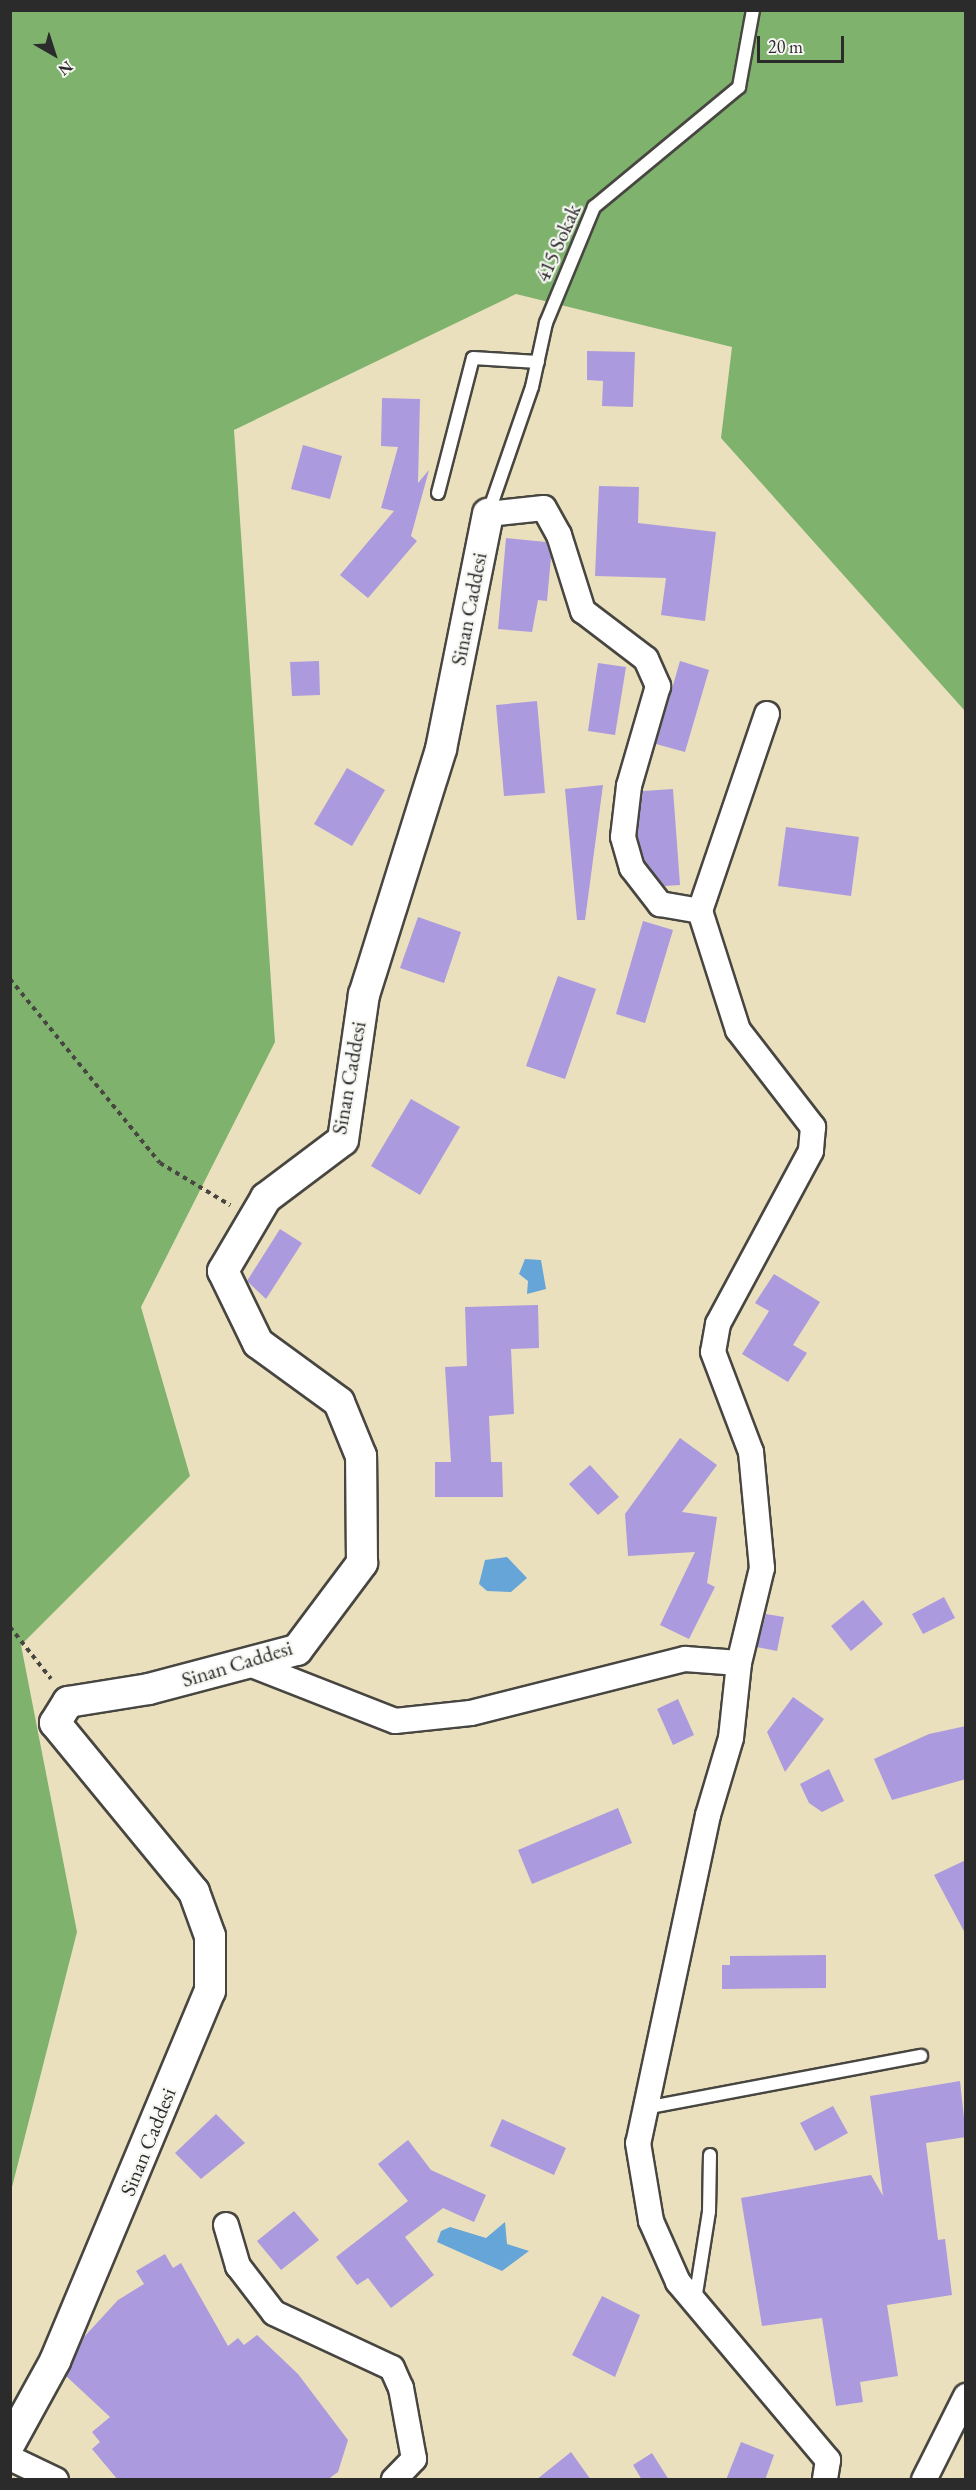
<!DOCTYPE html>
<style>
body{margin:0}
#map{position:relative;width:976px;height:2490px;overflow:hidden;background:#ebe0bd;font-family:"EB Garamond",serif}
div>[style]{position:absolute}
.forest>*{inset:0;background:#7eb26d}
.water>*{inset:0;background:#65a5d8}
.building>*{inset:0;background:#ab9ade}
.path>*{height:4px;margin-top:-2px;transform-origin:0;background:repeating-linear-gradient(90deg,#484641 0 4.5px,transparent 0 9px)}
.roads{filter:drop-shadow(2px 0 #484641) drop-shadow(-2px 0 #484641) drop-shadow(0 2px #484641) drop-shadow(0 -2px #484641)}
.service>*{height:12px;margin:-6px;padding:0 6px;transform-origin:6px;border-radius:6px;background:#fff}
.minor>*{height:24px;margin:-12px;padding:0 12px;transform-origin:12px;border-radius:12px;background:#fff}
.tertiary>*{height:30px;margin:-15px;padding:0 15px;transform-origin:15px;border-radius:15px;background:#fff}
span{translate:-50% -50%;white-space:nowrap;text-align:center;line-height:1.15;-webkit-text-stroke:4.5px #f6f6f2;paint-order:stroke}
.street-label{font-size:21px;color:#2b2b2b}
.frame{position:absolute;inset:0;border:12px solid #2b2b2b;pointer-events:none}
.north{position:absolute;left:24px;top:24px;width:60px;height:60px;-webkit-text-stroke:4px #f6f6f2;paint-order:stroke;rotate:141deg;font-size:16px;font-weight:700;line-height:24px;text-align:center;color:#2b2b2b}
.north::after{content:'';display:block;margin:auto;width:21px;height:27px;background:#2b2b2b;clip-path:polygon(50% 0,100% 100%,50% 72%,0 100%)}
.scale{position:absolute;left:757px;top:36px;width:87px;height:27px;box-sizing:border-box;border:3px solid #2b2b2b;border-top:0;padding-left:8px;font-size:18px;line-height:21px;white-space:nowrap;color:#2b2b2b;-webkit-text-stroke:4px #f6f6f2;paint-order:stroke}
</style>
<div id="map">
<div class="forest">
<i style="clip-path:polygon(11px 11px,965px 11px,965px 711px,721px 438px,732px 347px,516px 294px,234px 430px,275px 1042px,141px 1307px,190px 1476px,21px 1645px,77px 1932px,11px 2191px)"></i>
</div>
<div class="water">
<i style="clip-path:polygon(525px 1259px,541px 1260px,546px 1289px,527px 1294px,528px 1281px,519px 1274px)"></i>
<i style="clip-path:polygon(507px 1557px,527px 1578px,511px 1592px,487px 1591px,479px 1584px,485px 1560px)"></i>
<i style="clip-path:polygon(505px 2222px,507px 2244px,529px 2251px,502px 2271px,437px 2242px,441px 2231px,450px 2227px,486px 2238px)"></i>
</div>
<div class="building">
<i style="clip-path:polygon(587px 351px,635px 352px,633px 407px,602px 406px,603px 381px,587px 380px)"></i>
<i style="clip-path:polygon(382px 398px,420px 399px,418px 483px,429px 470px,411px 536px,417px 541px,368px 598px,340px 575px,394px 511px,381px 508px,398px 447px,381px 446px)"></i>
<i style="clip-path:polygon(303px 445px,342px 456px,330px 499px,291px 489px)"></i>
<i style="clip-path:polygon(599px 486px,639px 487px,638px 523px,716px 532px,705px 621px,661px 615px,666px 578px,595px 576px)"></i>
<i style="clip-path:polygon(506px 538px,546px 542px,551px 557px,547px 601px,538px 600px,532px 632px,498px 629px)"></i>
<i style="clip-path:polygon(319px 661px,320px 695px,292px 696px,290px 662px)"></i>
<i style="clip-path:polygon(680px 661px,709px 670px,685px 752px,656px 744px)"></i>
<i style="clip-path:polygon(598px 663px,626px 667px,615px 735px,588px 731px)"></i>
<i style="clip-path:polygon(537px 701px,545px 793px,504px 796px,496px 705px)"></i>
<i style="clip-path:polygon(347px 768px,385px 790px,352px 846px,314px 824px)"></i>
<i style="clip-path:polygon(603px 785px,585px 920px,577px 920px,565px 789px)"></i>
<i style="clip-path:polygon(673px 789px,680px 885px,664px 886px,645px 861px,637px 836px,643px 791px)"></i>
<i style="clip-path:polygon(786px 827px,859px 837px,851px 896px,778px 886px)"></i>
<i style="clip-path:polygon(418px 917px,461px 932px,444px 983px,400px 968px)"></i>
<i style="clip-path:polygon(643px 921px,673px 930px,645px 1023px,616px 1014px)"></i>
<i style="clip-path:polygon(558px 976px,596px 989px,565px 1079px,526px 1066px)"></i>
<i style="clip-path:polygon(411px 1099px,460px 1127px,420px 1195px,371px 1166px)"></i>
<i style="clip-path:polygon(280px 1229px,302px 1243px,266px 1299px,247px 1281px)"></i>
<i style="clip-path:polygon(774px 1274px,820px 1302px,793px 1345px,807px 1353px,788px 1382px,742px 1354px,769px 1311px,755px 1303px)"></i>
<i style="clip-path:polygon(538px 1305px,539px 1348px,511px 1349px,514px 1414px,489px 1416px,491px 1462px,502px 1462px,503px 1497px,435px 1497px,435px 1462px,451px 1462px,445px 1367px,467px 1366px,465px 1307px)"></i>
<i style="clip-path:polygon(680px 1438px,717px 1465px,682px 1512px,717px 1517px,707px 1583px,715px 1587px,689px 1639px,660px 1625px,695px 1552px,628px 1556px,625px 1514px)"></i>
<i style="clip-path:polygon(590px 1465px,619px 1497px,598px 1515px,569px 1484px)"></i>
<i style="clip-path:polygon(944px 1597px,955px 1618px,923px 1634px,912px 1614px)"></i>
<i style="clip-path:polygon(863px 1600px,883px 1624px,851px 1651px,831px 1626px)"></i>
<i style="clip-path:polygon(766px 1614px,784px 1617px,777px 1651px,757px 1647px)"></i>
<i style="clip-path:polygon(793px 1697px,824px 1719px,785px 1772px,767px 1732px)"></i>
<i style="clip-path:polygon(678px 1699px,694px 1735px,673px 1745px,657px 1709px)"></i>
<i style="clip-path:polygon(966px 1726px,966px 1779px,892px 1800px,874px 1759px,929px 1734px)"></i>
<i style="clip-path:polygon(829px 1769px,844px 1801px,822px 1812px,809px 1803px,800px 1784px)"></i>
<i style="clip-path:polygon(618px 1808px,632px 1843px,532px 1884px,518px 1850px)"></i>
<i style="clip-path:polygon(966px 1860px,966px 1935px,934px 1875px)"></i>
<i style="clip-path:polygon(826px 1955px,826px 1988px,722px 1989px,722px 1965px,730px 1965px,730px 1956px)"></i>
<i style="clip-path:polygon(960px 2081px,966px 2137px,926px 2143px,938px 2240px,945px 2239px,952px 2295px,887px 2305px,898px 2376px,860px 2382px,863px 2402px,836px 2406px,822px 2318px,762px 2326px,741px 2198px,871px 2175px,883px 2196px,870px 2096px)"></i>
<i style="clip-path:polygon(833px 2106px,848px 2133px,815px 2151px,800px 2123px)"></i>
<i style="clip-path:polygon(216px 2114px,245px 2143px,201px 2179px,175px 2153px)"></i>
<i style="clip-path:polygon(502px 2119px,566px 2148px,554px 2175px,490px 2146px)"></i>
<i style="clip-path:polygon(408px 2140px,431px 2170px,486px 2195px,474px 2222px,443px 2208px,405px 2237px,434px 2275px,391px 2308px,368px 2278px,357px 2285px,336px 2257px,408px 2201px,378px 2164px)"></i>
<i style="clip-path:polygon(294px 2211px,319px 2240px,281px 2270px,257px 2241px)"></i>
<i style="clip-path:polygon(165px 2254px,173px 2268px,181px 2263px,228px 2346px,238px 2338px,244px 2345px,257px 2335px,298px 2374px,348px 2440px,338px 2472px,327px 2480px,118px 2480px,92px 2449px,100px 2442px,92px 2432px,110px 2417px,66px 2376px,84px 2337px,118px 2300px,144px 2284px,136px 2271px)"></i>
<i style="clip-path:polygon(602px 2296px,640px 2315px,615px 2377px,572px 2355px)"></i>
<i style="clip-path:polygon(741px 2442px,774px 2455px,765px 2480px,726px 2480px)"></i>
<i style="clip-path:polygon(571px 2452px,591px 2480px,536px 2480px)"></i>
<i style="clip-path:polygon(652px 2453px,669px 2480px,642px 2480px,633px 2465px)"></i>
</div>
<div class="path">
<i style="left:10px;top:979px;width:237px;rotate:50.8deg"></i>
<i style="left:160px;top:1163px;width:82px;rotate:31deg"></i>
<i style="left:10px;top:1627px;width:66px;rotate:51.7deg"></i>
</div>
<div class="roads">
<div class="service">
<i style="left:438px;top:493px;width:139px;rotate:-75.5deg"></i>
<i style="left:473px;top:358px;width:65px;rotate:3.5deg"></i>
<i style="left:488px;top:514px;width:134px;rotate:-70.9deg"></i>
<i style="left:532px;top:387px;width:66px;rotate:-77.7deg"></i>
<i style="left:546px;top:323px;width:126px;rotate:-67.5deg"></i>
<i style="left:594px;top:207px;width:188px;rotate:-39.6deg"></i>
<i style="left:739px;top:87px;width:78px;rotate:-79.7deg"></i>
<i style="left:645px;top:2108px;width:281px;rotate:-10.7deg"></i>
<i style="left:695px;top:2300px;width:89px;rotate:-81deg"></i>
<i style="left:709px;top:2212px;width:57px;rotate:-89deg"></i>
</div>
<div class="minor">
<i style="left:488px;top:514px;width:56px;rotate:-6.1deg"></i>
<i style="left:544px;top:508px;width:31px;rotate:61deg"></i>
<i style="left:559px;top:535px;width:80px;rotate:72.5deg"></i>
<i style="left:583px;top:611px;width:79px;rotate:37.3deg"></i>
<i style="left:646px;top:659px;width:30px;rotate:66deg"></i>
<i style="left:658px;top:686px;width:104px;rotate:106.2deg"></i>
<i style="left:629px;top:786px;width:51px;rotate:96.7deg"></i>
<i style="left:623px;top:837px;width:32px;rotate:74deg"></i>
<i style="left:632px;top:868px;width:46px;rotate:52.1deg"></i>
<i style="left:660px;top:904px;width:41px;rotate:9.9deg"></i>
<i style="left:767px;top:714px;width:208px;rotate:108.8deg"></i>
<i style="left:700px;top:911px;width:125px;rotate:72.3deg"></i>
<i style="left:738px;top:1030px;width:123px;rotate:52.3deg"></i>
<i style="left:813px;top:1127px;width:24px;rotate:95deg"></i>
<i style="left:811px;top:1151px;width:196px;rotate:118.3deg"></i>
<i style="left:718px;top:1324px;width:28px;rotate:100deg"></i>
<i style="left:713px;top:1352px;width:107px;rotate:69.2deg"></i>
<i style="left:751px;top:1452px;width:117px;rotate:84.6deg"></i>
<i style="left:762px;top:1568px;width:98px;rotate:103.6deg"></i>
<i style="left:739px;top:1663px;width:75px;rotate:96.1deg"></i>
<i style="left:731px;top:1738px;width:80px;rotate:106.6deg"></i>
<i style="left:708px;top:1815px;width:335px;rotate:102deg"></i>
<i style="left:638px;top:2143px;width:79px;rotate:80.5deg"></i>
<i style="left:651px;top:2221px;width:67px;rotate:66.1deg"></i>
<i style="left:678px;top:2282px;width:233px;rotate:49.9deg"></i>
<i style="left:828px;top:2460px;width:20px;rotate:99deg"></i>
<i style="left:247px;top:1663px;width:159px;rotate:21.4deg"></i>
<i style="left:395px;top:1721px;width:76px;rotate:-6deg"></i>
<i style="left:471px;top:1713px;width:221px;rotate:-14.2deg"></i>
<i style="left:685px;top:1659px;width:54px;rotate:4.2deg"></i>
<i style="left:226px;top:2225px;width:43px;rotate:73.7deg"></i>
<i style="left:238px;top:2266px;width:59px;rotate:52.5deg"></i>
<i style="left:274px;top:2313px;width:130px;rotate:25deg"></i>
<i style="left:392px;top:2368px;width:22px;rotate:66deg"></i>
<i style="left:401px;top:2388px;width:72px;rotate:79.6deg"></i>
<i style="left:414px;top:2459px;width:29px;rotate:134deg"></i>
<i style="left:10px;top:2458px;width:51px;rotate:25.6deg"></i>
<i style="left:924px;top:2480px;width:94px;rotate:-63.4deg"></i>
</div>
<div class="tertiary">
<i style="left:10px;top:2443px;width:94px;rotate:-61.2deg"></i>
<i style="left:55px;top:2361px;width:401px;rotate:-67.3deg"></i>
<i style="left:210px;top:1991px;width:55px;rotate:-90deg"></i>
<i style="left:210px;top:1936px;width:47px;rotate:-110deg"></i>
<i style="left:194px;top:1892px;width:219px;rotate:-129.4deg"></i>
<i style="left:55px;top:1723px;width:25px;rotate:-58deg"></i>
<i style="left:68px;top:1702px;width:82px;rotate:-9.1deg"></i>
<i style="left:149px;top:1689px;width:153px;rotate:-14.8deg"></i>
<i style="left:297px;top:1650px;width:109px;rotate:-53.2deg"></i>
<i style="left:362px;top:1563px;width:107px;rotate:-90.5deg"></i>
<i style="left:361px;top:1456px;width:58px;rotate:-112.2deg"></i>
<i style="left:339px;top:1402px;width:100px;rotate:-143.9deg"></i>
<i style="left:258px;top:1343px;width:80px;rotate:-115.9deg"></i>
<i style="left:223px;top:1271px;width:85px;rotate:-59.5deg"></i>
<i style="left:266px;top:1198px;width:96px;rotate:-37deg"></i>
<i style="left:343px;top:1140px;width:147px;rotate:-81.8deg"></i>
<i style="left:364px;top:995px;width:258px;rotate:-72.6deg"></i>
<i style="left:441px;top:749px;width:240px;rotate:-78.7deg"></i>
</div>
</div>
<div class="street-label">
<span style="left:558px;top:243px;rotate:-66deg">415 Sokak</span>
<span style="left:469px;top:609px;rotate:-79deg">Sinan Caddesi</span>
<span style="left:349px;top:1078px;rotate:-80deg">Sinan Caddesi</span>
<span style="left:237px;top:1664px;rotate:-17deg">Sinan Caddesi</span>
<span style="left:148px;top:2142px;rotate:-68deg">Sinan Caddesi</span>
</div>
<div class="frame"></div>
<div class="north">N</div>
<div class="scale">20 m</div>
</div>
